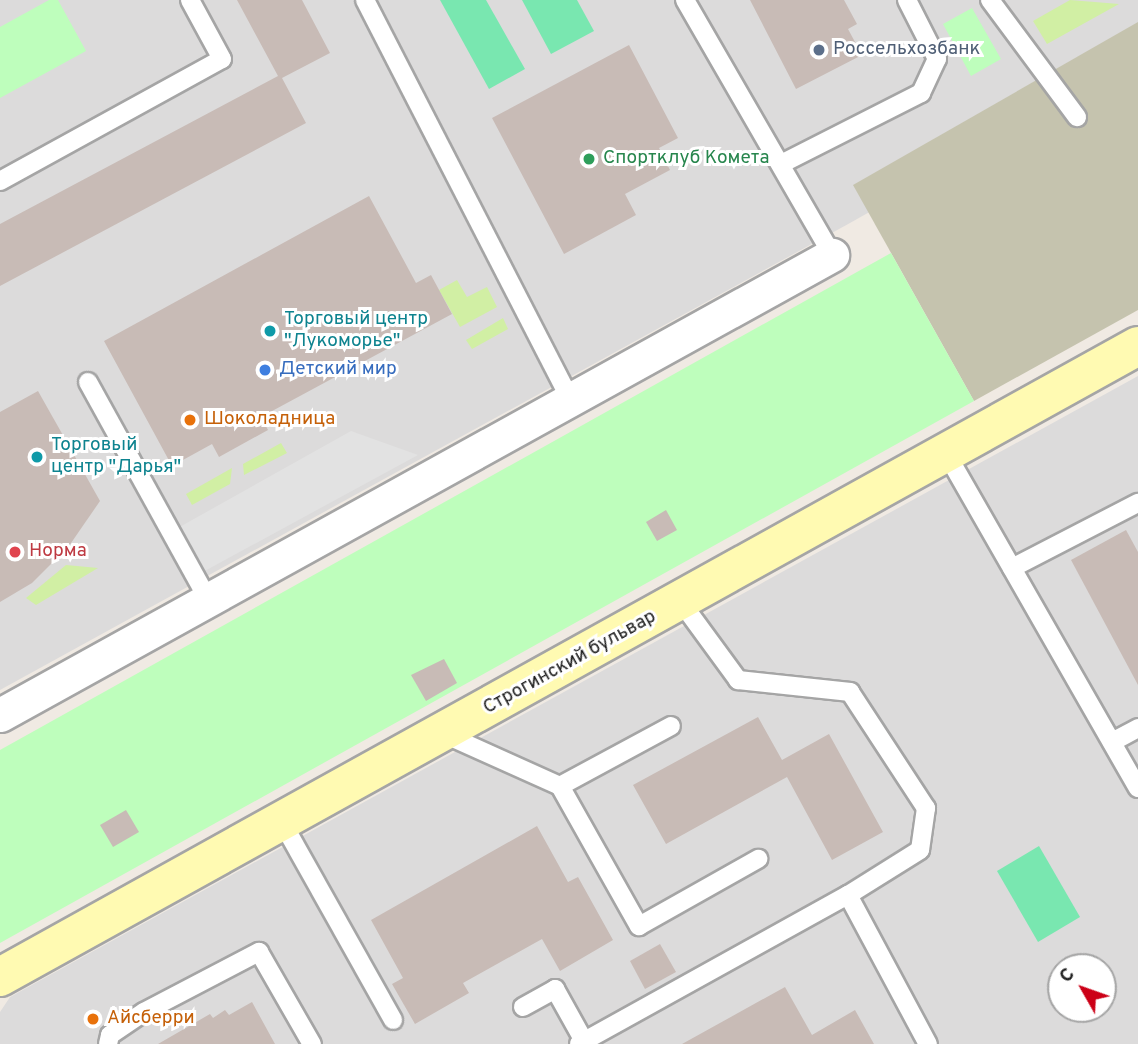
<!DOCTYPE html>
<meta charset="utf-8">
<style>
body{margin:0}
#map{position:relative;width:1138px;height:1044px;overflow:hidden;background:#f0eae3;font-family:Overpass,sans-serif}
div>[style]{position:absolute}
.residential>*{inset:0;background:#dcdbdb}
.construction>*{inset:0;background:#c5c3ae}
.grass>*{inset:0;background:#d1efa4}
.park>*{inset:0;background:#befebc}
.pitch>*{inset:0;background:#79e7b0}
.parking>*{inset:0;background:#e2e2e2}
.building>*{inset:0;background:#c8bbb6}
.roads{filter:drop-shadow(2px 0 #a5a5a5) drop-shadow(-2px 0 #a5a5a5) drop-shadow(0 2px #a5a5a5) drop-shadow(0 -2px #a5a5a5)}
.lane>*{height:18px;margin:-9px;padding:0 9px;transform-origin:9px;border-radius:9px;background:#fff}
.street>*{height:33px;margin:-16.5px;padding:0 16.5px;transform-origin:16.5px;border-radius:16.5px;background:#fff}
.secondary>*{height:38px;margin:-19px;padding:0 19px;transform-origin:19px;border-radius:19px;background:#fffab2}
.dots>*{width:19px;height:19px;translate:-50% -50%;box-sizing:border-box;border:4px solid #fff;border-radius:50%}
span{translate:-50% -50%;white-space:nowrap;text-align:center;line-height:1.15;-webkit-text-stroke:6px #fff;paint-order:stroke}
.service-label{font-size:19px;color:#4e5e75}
.left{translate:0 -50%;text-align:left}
.leisure-label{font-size:19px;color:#27864d}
.culture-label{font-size:19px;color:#0d838f}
.shop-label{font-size:19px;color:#366cbe}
.food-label{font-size:19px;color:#c56008}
.health-label{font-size:19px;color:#be3a42}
.street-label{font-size:19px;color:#1e1e1e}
.north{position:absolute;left:1047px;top:953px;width:70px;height:70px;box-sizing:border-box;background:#fff;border:2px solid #a5a5a5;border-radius:50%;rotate:310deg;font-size:19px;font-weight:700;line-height:28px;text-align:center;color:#1e1e1e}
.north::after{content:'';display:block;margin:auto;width:24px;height:32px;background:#cc0017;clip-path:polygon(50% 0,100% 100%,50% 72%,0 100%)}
</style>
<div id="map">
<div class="residential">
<i style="clip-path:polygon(0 0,1138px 0,1138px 52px,1079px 94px,850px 223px,0 690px)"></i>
<i style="clip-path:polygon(evenodd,1138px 376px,1138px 1044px,0 1044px,0 1012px,10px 997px,1138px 376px,1061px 967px,1103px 967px,1103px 1009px,1061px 1009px,1061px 967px)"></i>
</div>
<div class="construction">
<i style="clip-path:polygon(1138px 22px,1138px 310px,974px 401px,853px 185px)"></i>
</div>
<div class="grass">
<i style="clip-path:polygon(1070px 0,1119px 4px,1047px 44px,1033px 21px)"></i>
<i style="clip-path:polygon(457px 280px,467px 297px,487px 287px,497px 307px,460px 327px,439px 290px)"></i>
<i style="clip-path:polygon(503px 318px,508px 329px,472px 349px,466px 340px)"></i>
<i style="clip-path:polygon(281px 443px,287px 453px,244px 475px,243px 464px)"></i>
<i style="clip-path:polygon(232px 468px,230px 484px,192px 505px,186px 494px)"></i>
<i style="clip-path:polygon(66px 565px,98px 568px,36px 605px,26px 598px)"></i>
</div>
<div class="park">
<i style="clip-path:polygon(49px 0,58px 0,86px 51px,0 98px,0 27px)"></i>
<i style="clip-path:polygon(972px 8px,1001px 59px,971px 76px,943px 24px)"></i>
<i style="clip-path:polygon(891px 253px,974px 401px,0 943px,0 750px)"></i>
</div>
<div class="pitch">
<i style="clip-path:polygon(440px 0,486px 0,525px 69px,489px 89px)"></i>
<i style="clip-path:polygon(522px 0,577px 0,594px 31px,551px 54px)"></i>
<i style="clip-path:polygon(1039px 846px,1080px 917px,1038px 942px,997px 871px)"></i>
</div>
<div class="parking">
<i style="clip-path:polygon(351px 431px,418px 455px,201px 573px,176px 529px)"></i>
</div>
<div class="building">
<i style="clip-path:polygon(237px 0,302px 0,330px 53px,282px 78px,306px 123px,0 286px,0 224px,278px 76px)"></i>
<i style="clip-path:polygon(750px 0,844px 0,857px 24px,848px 29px,862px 55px,796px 89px)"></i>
<i style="clip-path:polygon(629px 45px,678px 138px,659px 148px,670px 170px,625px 194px,636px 215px,564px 254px,492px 118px)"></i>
<i style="clip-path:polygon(369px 196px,416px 283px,431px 275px,452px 314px,261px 417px,268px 430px,219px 457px,212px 444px,172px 466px,104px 341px)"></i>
<i style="clip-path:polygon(38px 391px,100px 501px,69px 546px,32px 583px,0 602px,0 412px)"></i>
<i style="clip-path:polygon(666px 510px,677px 530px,657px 541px,646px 522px)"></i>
<i style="clip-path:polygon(1126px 530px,1138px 552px,1138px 685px,1071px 560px)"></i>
<i style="clip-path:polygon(444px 659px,457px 683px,426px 701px,411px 675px)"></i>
<i style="clip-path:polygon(758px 717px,782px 760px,829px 734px,883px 832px,832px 860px,787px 777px,666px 844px,633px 785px)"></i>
<i style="clip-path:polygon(126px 810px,139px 832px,113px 847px,100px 825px)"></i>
<i style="clip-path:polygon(537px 826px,568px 882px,578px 877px,613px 940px,560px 971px,542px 939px,463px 983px,469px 993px,415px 1024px,392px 984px,403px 978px,371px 920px)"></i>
<i style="clip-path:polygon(660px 944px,676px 972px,645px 989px,630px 961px)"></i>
<i style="clip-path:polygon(785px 987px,812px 1035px,855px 1010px,874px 1044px,682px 1044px)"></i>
<i style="clip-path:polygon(252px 1002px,275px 1044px,158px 1044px,210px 1014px,213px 1018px,225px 1010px,229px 1015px)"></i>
</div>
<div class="roads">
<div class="lane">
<i style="left:365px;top:0;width:450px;rotate:62.8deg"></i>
<i style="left:685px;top:0;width:294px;rotate:60deg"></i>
<i style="left:990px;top:0;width:146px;rotate:53.4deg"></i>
<i style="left:783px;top:163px;width:155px;rotate:-26.9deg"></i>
<i style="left:921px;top:93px;width:38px;rotate:-65deg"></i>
<i style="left:937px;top:59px;width:66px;rotate:-117deg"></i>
<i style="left:0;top:181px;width:253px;rotate:-28.8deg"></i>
<i style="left:222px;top:59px;width:67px;rotate:-118.5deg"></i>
<i style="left:88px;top:382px;width:248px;rotate:61.1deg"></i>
<i style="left:946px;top:453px;width:386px;rotate:60.2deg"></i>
<i style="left:1012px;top:568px;width:142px;rotate:-27.3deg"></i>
<i style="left:681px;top:602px;width:97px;rotate:53.8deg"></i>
<i style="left:738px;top:680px;width:113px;rotate:6.1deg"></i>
<i style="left:850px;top:692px;width:139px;rotate:56.8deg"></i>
<i style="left:926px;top:808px;width:42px;rotate:98.1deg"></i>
<i style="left:920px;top:850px;width:85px;rotate:148deg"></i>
<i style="left:848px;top:895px;width:169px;rotate:61.8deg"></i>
<i style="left:442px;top:733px;width:129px;rotate:24.2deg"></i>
<i style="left:560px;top:786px;width:126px;rotate:-28.4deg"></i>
<i style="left:1112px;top:742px;width:30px;rotate:-28deg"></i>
<i style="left:560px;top:786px;width:161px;rotate:60.6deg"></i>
<i style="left:639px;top:926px;width:137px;rotate:-29.4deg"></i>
<i style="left:282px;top:822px;width:227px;rotate:60.7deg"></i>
<i style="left:523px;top:1007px;width:37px;rotate:-29deg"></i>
<i style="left:555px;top:989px;width:60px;rotate:60.9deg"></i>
<i style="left:108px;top:1044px;width:9px;rotate:-77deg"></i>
<i style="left:110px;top:1035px;width:41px;rotate:-34.1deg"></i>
<i style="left:144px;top:1012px;width:130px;rotate:-27.6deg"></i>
<i style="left:259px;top:952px;width:106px;rotate:60.1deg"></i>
<i style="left:579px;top:1044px;width:308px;rotate:-29deg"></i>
</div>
<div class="street">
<i style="left:0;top:715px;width:951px;rotate:-28.94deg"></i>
</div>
<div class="secondary">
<i style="left:0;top:977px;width:1301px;rotate:-29.01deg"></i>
</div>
</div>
<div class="dots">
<i style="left:819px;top:50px;background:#5c6f8a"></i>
<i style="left:589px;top:159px;background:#2e9e5b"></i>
<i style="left:270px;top:331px;background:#0f9aa8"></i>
<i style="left:265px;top:370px;background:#3f7fe0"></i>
<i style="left:190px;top:420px;background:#e8710a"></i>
<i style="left:37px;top:457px;background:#0f9aa8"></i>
<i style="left:15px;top:552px;background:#e0444e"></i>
<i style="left:93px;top:1019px;background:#e8710a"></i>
</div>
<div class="service-label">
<span class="left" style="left:833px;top:50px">Россельхозбанк</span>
</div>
<div class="leisure-label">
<span class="left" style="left:603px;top:159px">Спортклуб Комета</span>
</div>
<div class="culture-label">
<span class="left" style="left:284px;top:331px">Торговый центр<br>"Лукоморье"</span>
<span class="left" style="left:51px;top:457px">Торговый<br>центр "Дарья"</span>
</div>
<div class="shop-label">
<span class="left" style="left:279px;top:370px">Детский мир</span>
</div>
<div class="food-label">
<span class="left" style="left:204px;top:420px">Шоколадница</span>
<span class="left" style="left:107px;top:1019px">Айсберри</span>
</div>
<div class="health-label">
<span class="left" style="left:29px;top:552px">Норма</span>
</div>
<div class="street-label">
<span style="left:570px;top:663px;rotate:-29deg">Строгинский бульвар</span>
</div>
<div class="north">С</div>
</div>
